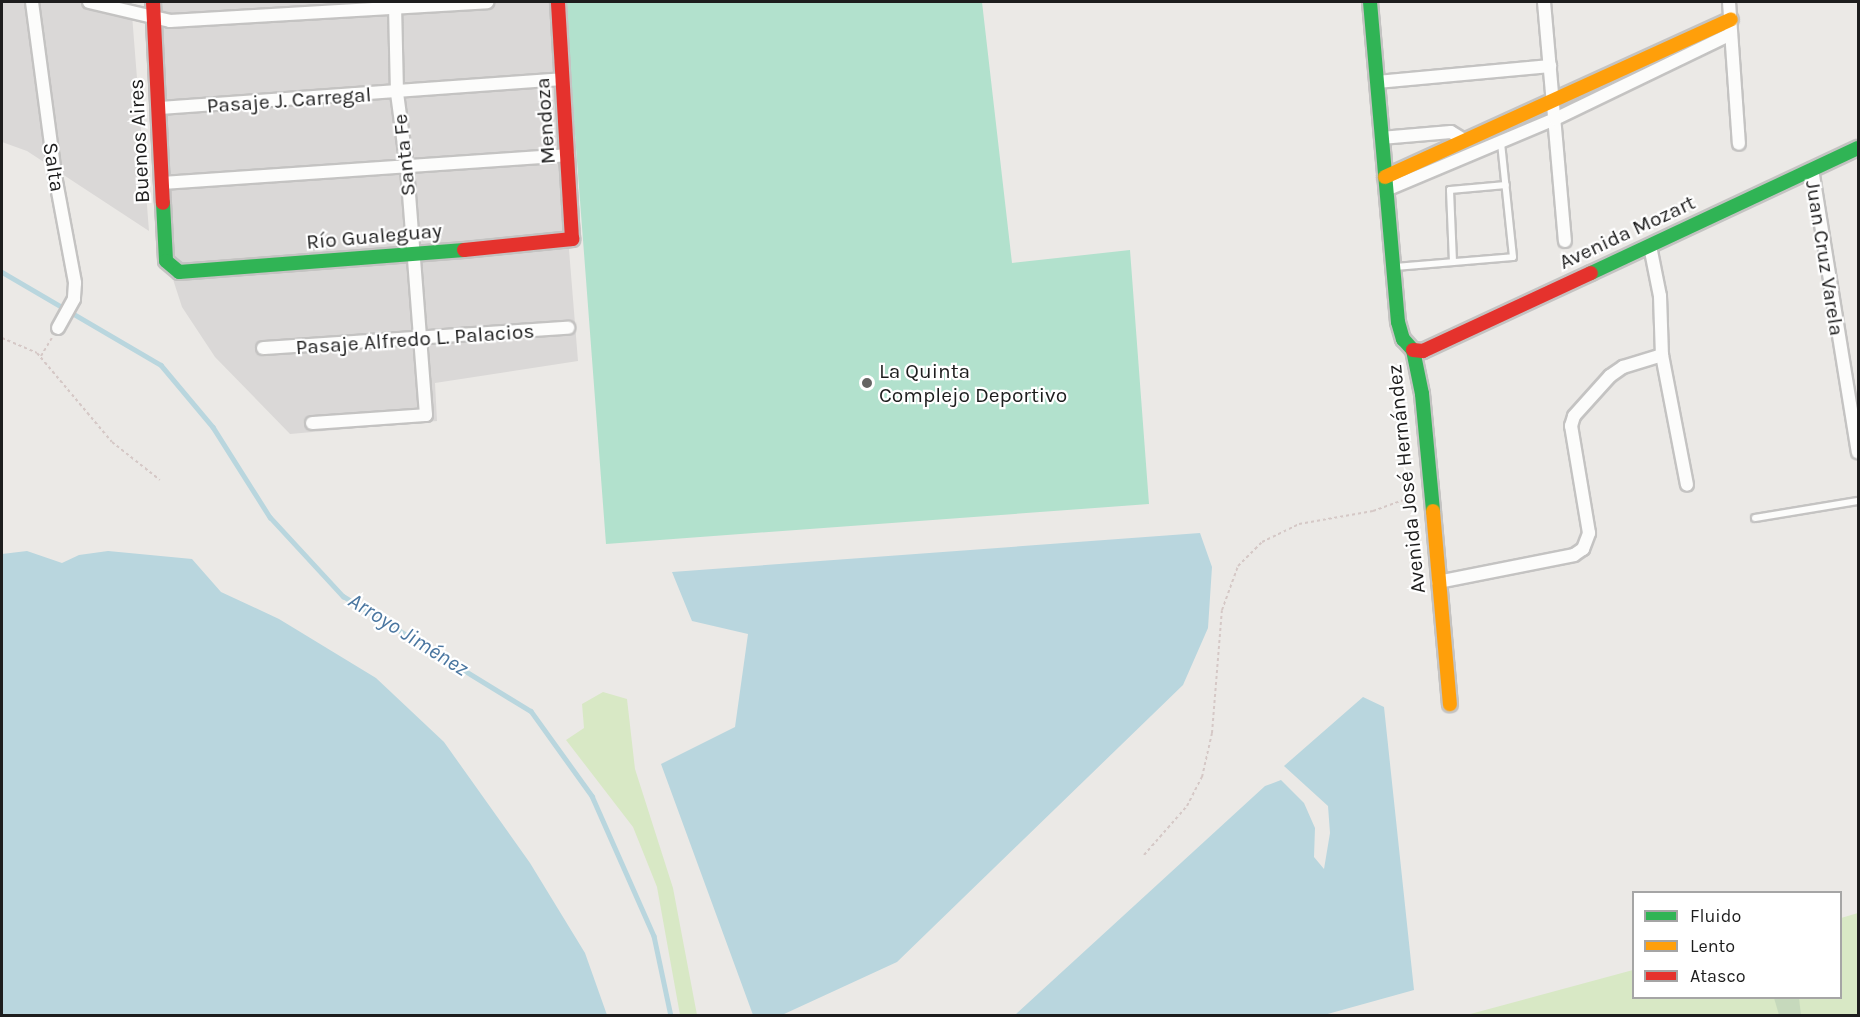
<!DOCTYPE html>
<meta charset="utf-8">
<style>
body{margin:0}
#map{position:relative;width:1860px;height:1017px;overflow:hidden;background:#ebe9e6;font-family:Karla,sans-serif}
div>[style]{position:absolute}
.residential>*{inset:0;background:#dad8d7}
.grass>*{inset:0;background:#d8e8c5}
.forest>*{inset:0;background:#c6d9bc}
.pitch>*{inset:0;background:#b2e1cd}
.water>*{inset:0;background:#b9d6de}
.stream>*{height:4.5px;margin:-2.25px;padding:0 2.25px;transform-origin:2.25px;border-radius:2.25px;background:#b9d6de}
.path>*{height:2px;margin-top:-1px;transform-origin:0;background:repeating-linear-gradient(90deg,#d5c8c6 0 3px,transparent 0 6px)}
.roads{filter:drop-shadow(2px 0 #c4c3c2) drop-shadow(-2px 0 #c4c3c2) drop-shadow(0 2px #c4c3c2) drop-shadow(0 -2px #c4c3c2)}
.lane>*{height:6px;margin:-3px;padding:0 3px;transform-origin:3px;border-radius:3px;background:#fcfcfb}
.street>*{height:12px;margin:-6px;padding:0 6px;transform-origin:6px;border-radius:6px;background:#fcfcfb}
.fast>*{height:14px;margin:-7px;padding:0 7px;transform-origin:7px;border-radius:7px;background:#30b455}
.slow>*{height:14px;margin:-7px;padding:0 7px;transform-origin:7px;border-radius:7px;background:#ff9f0a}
.jam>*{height:14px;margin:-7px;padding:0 7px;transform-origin:7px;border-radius:7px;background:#e5322d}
.dots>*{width:16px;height:16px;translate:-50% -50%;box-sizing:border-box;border:3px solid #fff;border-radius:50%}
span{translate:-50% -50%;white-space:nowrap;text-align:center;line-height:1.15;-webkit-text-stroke:4.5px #fff;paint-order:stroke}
.street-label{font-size:21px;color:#1d1d1d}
.poi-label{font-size:21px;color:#1d1d1d}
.left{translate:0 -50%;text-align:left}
.water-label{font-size:22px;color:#4a76a0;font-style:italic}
.frame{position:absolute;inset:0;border:3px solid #1d1d1d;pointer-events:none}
.legend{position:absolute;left:1632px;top:891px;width:210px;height:108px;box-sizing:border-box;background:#fff;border:2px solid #a5a5a5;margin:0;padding:8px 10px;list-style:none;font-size:18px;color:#1d1d1d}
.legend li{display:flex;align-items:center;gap:12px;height:30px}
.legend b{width:30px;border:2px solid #a5a5a5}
</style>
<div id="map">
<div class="residential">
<i style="clip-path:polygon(2px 2px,131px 2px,149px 231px,27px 151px,2px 142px)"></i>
<i style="clip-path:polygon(156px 2px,549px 2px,578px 361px,435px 383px,437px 421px,290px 434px,215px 357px,182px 307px,168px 264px)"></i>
</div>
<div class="grass">
<i style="clip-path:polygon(603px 692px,627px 699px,635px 769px,673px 888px,697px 1015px,680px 1015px,657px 887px,633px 827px,566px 740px,584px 728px,582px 704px)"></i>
<i style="clip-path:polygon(1858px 913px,1858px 1015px,1463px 1016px,1633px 970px,1634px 998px,1840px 998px,1841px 918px)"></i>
</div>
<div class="forest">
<i style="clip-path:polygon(1774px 998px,1799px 998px,1801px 1015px,1779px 1015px)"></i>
</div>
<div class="pitch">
<i style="clip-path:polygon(565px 2px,982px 2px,1012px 263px,1130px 250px,1149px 504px,606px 544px)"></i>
</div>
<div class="water">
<i style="clip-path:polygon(1200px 533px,1212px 567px,1208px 628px,1183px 685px,897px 962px,782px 1015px,753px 1015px,661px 764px,735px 727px,748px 634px,692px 621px,672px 572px)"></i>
<i style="clip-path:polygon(27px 551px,62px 563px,79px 555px,108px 551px,192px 559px,221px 592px,279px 619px,376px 678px,444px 742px,530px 863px,585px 953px,607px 1015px,2px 1015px,2px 554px)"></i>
<i style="clip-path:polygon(1363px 697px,1384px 707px,1414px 990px,1324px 1015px,1015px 1015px,1265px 786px,1281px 780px,1304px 803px,1315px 828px,1314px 857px,1324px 869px,1330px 833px,1328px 806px,1284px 766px)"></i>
</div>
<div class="stream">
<i style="left:2px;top:272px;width:184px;rotate:30.3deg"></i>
<i style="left:161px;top:365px;width:81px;rotate:50deg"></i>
<i style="left:213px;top:427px;width:107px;rotate:57.7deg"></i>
<i style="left:270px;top:517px;width:108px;rotate:47.3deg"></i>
<i style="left:343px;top:596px;width:220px;rotate:31.5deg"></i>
<i style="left:531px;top:711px;width:105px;rotate:54.3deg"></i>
<i style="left:592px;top:796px;width:153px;rotate:66.1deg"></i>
<i style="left:654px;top:936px;width:82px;rotate:78deg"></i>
</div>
<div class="path">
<i style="left:2px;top:338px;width:38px;rotate:23deg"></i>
<i style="left:37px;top:353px;width:116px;rotate:49.9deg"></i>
<i style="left:112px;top:442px;width:61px;rotate:38.4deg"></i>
<i style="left:41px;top:356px;width:21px;rotate:-59deg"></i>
<i style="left:1144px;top:855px;width:65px;rotate:-48.7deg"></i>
<i style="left:1187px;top:806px;width:33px;rotate:-63deg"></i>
<i style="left:1202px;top:777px;width:45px;rotate:-77.2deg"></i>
<i style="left:1212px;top:733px;width:123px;rotate:-85.4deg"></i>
<i style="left:1222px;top:610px;width:47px;rotate:-70deg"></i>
<i style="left:1238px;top:566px;width:34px;rotate:-45deg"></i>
<i style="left:1262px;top:542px;width:41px;rotate:-25.9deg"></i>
<i style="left:1299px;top:524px;width:75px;rotate:-10deg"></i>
<i style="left:1373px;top:511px;width:47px;rotate:-20deg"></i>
</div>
<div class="roads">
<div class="lane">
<i style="left:1453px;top:262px;width:72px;rotate:-92.4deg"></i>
<i style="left:1450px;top:190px;width:56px;rotate:-5.1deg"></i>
<i style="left:1395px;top:267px;width:118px;rotate:-4.8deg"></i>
<i style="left:1513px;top:257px;width:115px;rotate:-96deg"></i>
<i style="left:1755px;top:518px;width:104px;rotate:-9.4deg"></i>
</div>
<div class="street">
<i style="left:32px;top:2px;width:181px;rotate:82.4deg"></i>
<i style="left:56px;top:181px;width:104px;rotate:79.4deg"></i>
<i style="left:75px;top:283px;width:16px;rotate:94deg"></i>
<i style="left:74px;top:299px;width:33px;rotate:119deg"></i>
<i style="left:89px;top:2px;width:83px;rotate:13.2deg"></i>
<i style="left:170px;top:21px;width:318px;rotate:-3.4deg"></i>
<i style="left:1544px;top:2px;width:240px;rotate:85deg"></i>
<i style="left:1729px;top:2px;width:142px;rotate:86deg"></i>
<i style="left:1377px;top:82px;width:174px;rotate:-5.3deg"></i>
<i style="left:159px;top:108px;width:405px;rotate:-4.1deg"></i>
<i style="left:1381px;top:138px;width:70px;rotate:-4.9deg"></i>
<i style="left:1451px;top:132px;width:15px;rotate:32deg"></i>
<i style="left:1812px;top:169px;width:287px;rotate:80.8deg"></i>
<i style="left:161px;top:183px;width:408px;rotate:-3.9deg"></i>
<i style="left:1386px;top:190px;width:183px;rotate:-22.8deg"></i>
<i style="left:1555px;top:119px;width:195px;rotate:-25.8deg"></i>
<i style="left:1650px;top:246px;width:51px;rotate:78.7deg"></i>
<i style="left:1660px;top:296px;width:59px;rotate:88.1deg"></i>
<i style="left:1662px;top:355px;width:132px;rotate:79.1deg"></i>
<i style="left:263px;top:348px;width:306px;rotate:-3.8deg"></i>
<i style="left:312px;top:423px;width:114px;rotate:-4deg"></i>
<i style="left:426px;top:415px;width:248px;rotate:-94.4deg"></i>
<i style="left:407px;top:168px;width:76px;rotate:-97.6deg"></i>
<i style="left:397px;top:93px;width:91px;rotate:-91.3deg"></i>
<i style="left:1438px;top:582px;width:139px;rotate:-11.2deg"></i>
<i style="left:1574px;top:555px;width:11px;rotate:-34deg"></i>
<i style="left:1583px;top:549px;width:17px;rotate:-69deg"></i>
<i style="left:1589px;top:533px;width:109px;rotate:-99.5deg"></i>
<i style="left:1571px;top:426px;width:10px;rotate:-73deg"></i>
<i style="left:1574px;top:416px;width:54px;rotate:-48deg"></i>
<i style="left:1610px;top:376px;width:16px;rotate:-35deg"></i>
<i style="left:1623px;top:367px;width:41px;rotate:-17.1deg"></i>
</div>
<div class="fast">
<i style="left:1370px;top:2px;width:321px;rotate:85deg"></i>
<i style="left:1398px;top:322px;width:18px;rotate:74deg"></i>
<i style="left:1403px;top:339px;width:15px;rotate:48deg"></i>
<i style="left:1413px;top:350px;width:45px;rotate:78.4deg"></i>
<i style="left:1422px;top:394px;width:118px;rotate:84.6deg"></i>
<i style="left:163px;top:203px;width:58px;rotate:87deg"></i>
<i style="left:166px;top:261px;width:17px;rotate:40deg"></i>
<i style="left:179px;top:272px;width:286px;rotate:-4.4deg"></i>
<i style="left:1591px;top:273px;width:295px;rotate:-25.1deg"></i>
</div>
<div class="slow">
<i style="left:1385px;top:177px;width:380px;rotate:-24.5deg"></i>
<i style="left:1433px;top:511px;width:194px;rotate:85deg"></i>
</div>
<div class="jam">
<i style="left:153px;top:2px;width:201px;rotate:87.2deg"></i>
<i style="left:464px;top:250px;width:109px;rotate:-5.8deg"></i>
<i style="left:572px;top:239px;width:237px;rotate:-93.4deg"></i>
<i style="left:1413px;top:350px;width:10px;rotate:6deg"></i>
<i style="left:1423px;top:351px;width:185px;rotate:-24.9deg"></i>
</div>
</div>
<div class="dots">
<i style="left:867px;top:383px;background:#656463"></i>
</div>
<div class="street-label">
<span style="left:289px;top:100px;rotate:-4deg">Pasaje J. Carregal</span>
<span style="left:545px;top:121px;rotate:-94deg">Mendoza</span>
<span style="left:139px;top:141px;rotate:-93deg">Buenos Aires</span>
<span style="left:404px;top:155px;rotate:-96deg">Santa Fe</span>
<span style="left:54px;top:167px;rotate:81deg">Salta</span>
<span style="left:1627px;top:232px;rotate:-25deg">Avenida Mozart</span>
<span style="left:374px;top:236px;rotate:-5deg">Río Gualeguay</span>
<span style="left:1825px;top:258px;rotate:81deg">Juan Cruz Varela</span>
<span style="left:415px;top:339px;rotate:-4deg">Pasaje Alfredo L. Palacios</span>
<span style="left:1406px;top:479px;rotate:-96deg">Avenida José Hernández</span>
</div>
<div class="poi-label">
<span class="left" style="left:879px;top:383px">La Quinta<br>Complejo Deportivo</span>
</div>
<div class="water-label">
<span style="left:408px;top:635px;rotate:32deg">Arroyo Jiménez</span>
</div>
<div class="frame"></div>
<ul class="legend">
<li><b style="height:8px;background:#30b455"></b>Fluido</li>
<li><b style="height:8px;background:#ff9f0a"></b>Lento</li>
<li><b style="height:8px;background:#e5322d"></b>Atasco</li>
</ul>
</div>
